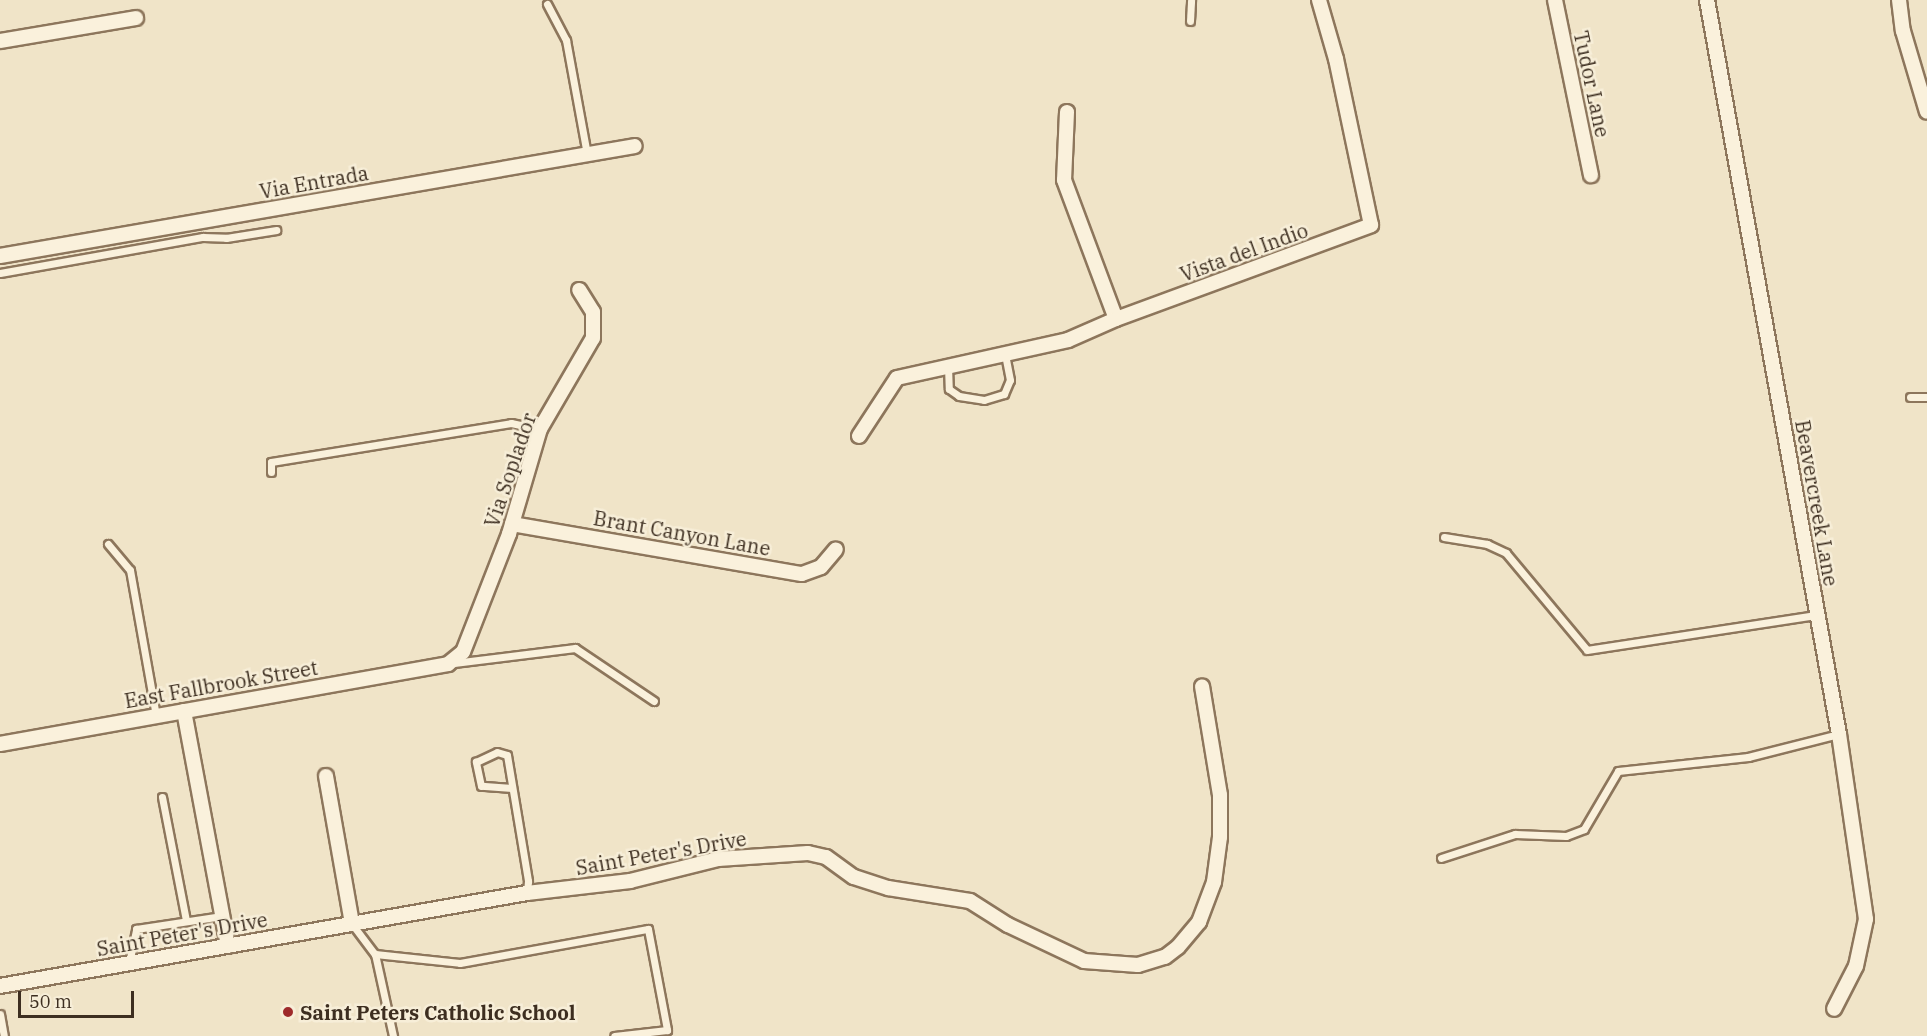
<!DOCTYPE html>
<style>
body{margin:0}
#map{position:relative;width:1927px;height:1036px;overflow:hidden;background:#f0e4c8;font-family:"IBM Plex Serif",serif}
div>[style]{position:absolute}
.roads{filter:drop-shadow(2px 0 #8d765c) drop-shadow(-2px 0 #8d765c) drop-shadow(0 2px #8d765c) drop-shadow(0 -2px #8d765c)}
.lane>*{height:7px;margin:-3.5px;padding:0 3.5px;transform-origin:3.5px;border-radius:3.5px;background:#faf1dc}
.street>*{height:14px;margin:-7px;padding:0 7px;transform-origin:7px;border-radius:7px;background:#faf1dc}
.dots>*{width:16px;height:16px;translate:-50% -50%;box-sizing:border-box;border:3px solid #f7eed8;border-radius:50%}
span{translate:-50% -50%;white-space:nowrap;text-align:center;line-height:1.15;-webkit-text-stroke:5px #f7eed8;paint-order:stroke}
.street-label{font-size:20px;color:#3d2e20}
.poi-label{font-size:20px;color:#3d2e20;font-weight:700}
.left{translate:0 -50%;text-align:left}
.scale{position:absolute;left:18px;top:991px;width:116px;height:27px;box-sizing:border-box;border:3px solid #3d2e20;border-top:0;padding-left:8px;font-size:18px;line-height:21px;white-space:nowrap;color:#3d2e20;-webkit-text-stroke:4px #f7eed8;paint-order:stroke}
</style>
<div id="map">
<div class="roads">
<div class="lane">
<i style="left:547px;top:4px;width:41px;rotate:62.2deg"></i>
<i style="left:566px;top:40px;width:116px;rotate:79.6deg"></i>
<i style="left:1190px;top:21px;width:21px;rotate:-87deg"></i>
<i style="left:0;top:273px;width:206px;rotate:-10.1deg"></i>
<i style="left:203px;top:237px;width:23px;rotate:2deg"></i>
<i style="left:226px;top:238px;width:51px;rotate:-9.1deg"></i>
<i style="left:948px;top:366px;width:23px;rotate:88deg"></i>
<i style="left:949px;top:389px;width:12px;rotate:35deg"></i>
<i style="left:959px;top:396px;width:25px;rotate:9deg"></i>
<i style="left:984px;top:400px;width:21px;rotate:-17deg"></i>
<i style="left:1004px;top:394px;width:15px;rotate:-67deg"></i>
<i style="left:1010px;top:380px;width:26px;rotate:-101deg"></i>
<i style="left:1910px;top:397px;width:17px"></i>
<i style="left:271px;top:472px;width:10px;rotate:-90deg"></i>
<i style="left:271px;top:462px;width:243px;rotate:-9.2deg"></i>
<i style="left:511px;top:423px;width:30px;rotate:12deg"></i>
<i style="left:1444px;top:537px;width:44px;rotate:9.2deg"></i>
<i style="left:1487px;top:544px;width:21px;rotate:25deg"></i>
<i style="left:1506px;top:553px;width:126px;rotate:50.1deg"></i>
<i style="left:1587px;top:650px;width:233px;rotate:-8.7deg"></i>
<i style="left:108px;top:544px;width:34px;rotate:50deg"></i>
<i style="left:130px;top:570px;width:148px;rotate:79.9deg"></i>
<i style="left:454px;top:663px;width:122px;rotate:-7.1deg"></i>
<i style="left:575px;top:648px;width:95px;rotate:33.9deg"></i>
<i style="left:512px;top:788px;width:31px;rotate:-176deg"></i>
<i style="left:481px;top:786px;width:25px;rotate:-102deg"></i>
<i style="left:476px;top:762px;width:23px;rotate:-25deg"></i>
<i style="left:497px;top:752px;width:10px;rotate:17deg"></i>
<i style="left:507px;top:755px;width:128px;rotate:80.5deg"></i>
<i style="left:528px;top:881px;width:12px;rotate:95deg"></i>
<i style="left:162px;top:797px;width:126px;rotate:79deg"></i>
<i style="left:1441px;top:858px;width:78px;rotate:-18deg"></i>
<i style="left:1515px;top:834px;width:51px;rotate:2.2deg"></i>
<i style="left:1566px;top:836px;width:19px;rotate:-21deg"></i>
<i style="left:1584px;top:829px;width:67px;rotate:-59.6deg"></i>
<i style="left:1618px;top:771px;width:131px;rotate:-6.1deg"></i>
<i style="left:1748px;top:757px;width:94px;rotate:-14.2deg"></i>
<i style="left:352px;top:924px;width:38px;rotate:53deg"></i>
<i style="left:375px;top:954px;width:85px;rotate:6deg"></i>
<i style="left:460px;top:963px;width:191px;rotate:-10.3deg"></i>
<i style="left:648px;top:929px;width:103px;rotate:79.3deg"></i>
<i style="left:667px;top:1030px;width:53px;rotate:173.5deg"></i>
<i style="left:375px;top:954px;width:84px;rotate:77.6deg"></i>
<i style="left:129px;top:963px;width:35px;rotate:-78deg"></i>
<i style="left:136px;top:929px;width:87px;rotate:-8.6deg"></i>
<i style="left:0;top:1014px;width:22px;rotate:80deg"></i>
</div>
<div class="street">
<i style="left:1555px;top:0;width:179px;rotate:78.4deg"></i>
<i style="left:1707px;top:0;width:746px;rotate:79.81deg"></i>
<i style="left:1839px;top:734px;width:187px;rotate:81.7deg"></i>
<i style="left:1866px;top:919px;width:48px;rotate:102deg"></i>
<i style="left:1856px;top:966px;width:48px;rotate:117.1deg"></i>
<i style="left:1899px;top:0;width:31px;rotate:83deg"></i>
<i style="left:1903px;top:31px;width:84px;rotate:73.5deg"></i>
<i style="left:0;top:41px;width:138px;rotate:-9.6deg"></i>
<i style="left:1067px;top:112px;width:68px;rotate:92.5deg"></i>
<i style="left:1064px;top:180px;width:148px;rotate:69.5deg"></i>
<i style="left:1116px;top:319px;width:272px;rotate:-20.2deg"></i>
<i style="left:1371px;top:225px;width:170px;rotate:-101.9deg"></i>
<i style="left:1336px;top:59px;width:61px;rotate:-106.1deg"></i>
<i style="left:0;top:256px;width:644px;rotate:-9.83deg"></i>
<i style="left:859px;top:436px;width:69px;rotate:-56.8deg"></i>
<i style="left:897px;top:378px;width:175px;rotate:-12.5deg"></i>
<i style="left:1068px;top:340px;width:52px;rotate:-23.6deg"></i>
<i style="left:512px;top:524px;width:294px;rotate:9.8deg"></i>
<i style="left:802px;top:574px;width:20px;rotate:-20deg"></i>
<i style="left:821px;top:567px;width:23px;rotate:-50deg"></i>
<i style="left:184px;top:711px;width:239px;rotate:79.4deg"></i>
<i style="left:0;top:744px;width:455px;rotate:-10.1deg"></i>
<i style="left:448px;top:664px;width:19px;rotate:-39deg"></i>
<i style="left:463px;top:652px;width:127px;rotate:-68.7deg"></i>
<i style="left:509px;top:534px;width:109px;rotate:-73.6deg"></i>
<i style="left:540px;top:429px;width:105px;rotate:-59.8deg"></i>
<i style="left:593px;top:338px;width:26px;rotate:-90deg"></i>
<i style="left:593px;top:312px;width:26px;rotate:-122deg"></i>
<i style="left:326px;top:776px;width:150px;rotate:80deg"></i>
<i style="left:0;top:986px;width:535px;rotate:-10.01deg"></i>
<i style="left:527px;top:893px;width:104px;rotate:-6.6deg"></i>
<i style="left:630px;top:881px;width:91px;rotate:-14deg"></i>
<i style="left:718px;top:859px;width:90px;rotate:-3.8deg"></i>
<i style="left:808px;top:853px;width:18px;rotate:13deg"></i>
<i style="left:826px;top:857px;width:34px;rotate:36deg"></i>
<i style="left:854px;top:877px;width:36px;rotate:18deg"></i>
<i style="left:888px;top:888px;width:83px;rotate:9deg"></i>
<i style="left:970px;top:901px;width:45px;rotate:32.3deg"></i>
<i style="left:1008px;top:925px;width:84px;rotate:25.3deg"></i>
<i style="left:1084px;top:961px;width:54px;rotate:4.2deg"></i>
<i style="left:1138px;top:965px;width:28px;rotate:-17deg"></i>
<i style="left:1165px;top:957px;width:16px;rotate:-38deg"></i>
<i style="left:1178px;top:947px;width:33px;rotate:-50deg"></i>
<i style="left:1199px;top:922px;width:43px;rotate:-69.4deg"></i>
<i style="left:1214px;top:882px;width:45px;rotate:-82.4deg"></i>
<i style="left:1220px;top:837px;width:42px;rotate:-90deg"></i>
<i style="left:1220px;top:795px;width:110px;rotate:-99.4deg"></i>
</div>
</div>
<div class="dots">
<i style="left:288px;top:1012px;background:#9e2a2b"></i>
</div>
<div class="street-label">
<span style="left:1592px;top:84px;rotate:78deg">Tudor Lane</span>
<span style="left:314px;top:182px;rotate:-10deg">Via Entrada</span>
<span style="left:1244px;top:252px;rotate:-20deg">Vista del Indio</span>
<span style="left:510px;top:470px;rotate:-71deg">Via Soplador</span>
<span style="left:1817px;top:503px;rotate:80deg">Beavercreek Lane</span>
<span style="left:682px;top:533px;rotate:10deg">Brant Canyon Lane</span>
<span style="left:221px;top:684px;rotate:-10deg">East Fallbrook Street</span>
<span style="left:661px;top:853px;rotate:-10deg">Saint Peter's Drive</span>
<span style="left:182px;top:934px;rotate:-10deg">Saint Peter's Drive</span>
</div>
<div class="poi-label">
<span class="left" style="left:300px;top:1012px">Saint Peters Catholic School</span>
</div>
<div class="scale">50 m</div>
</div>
